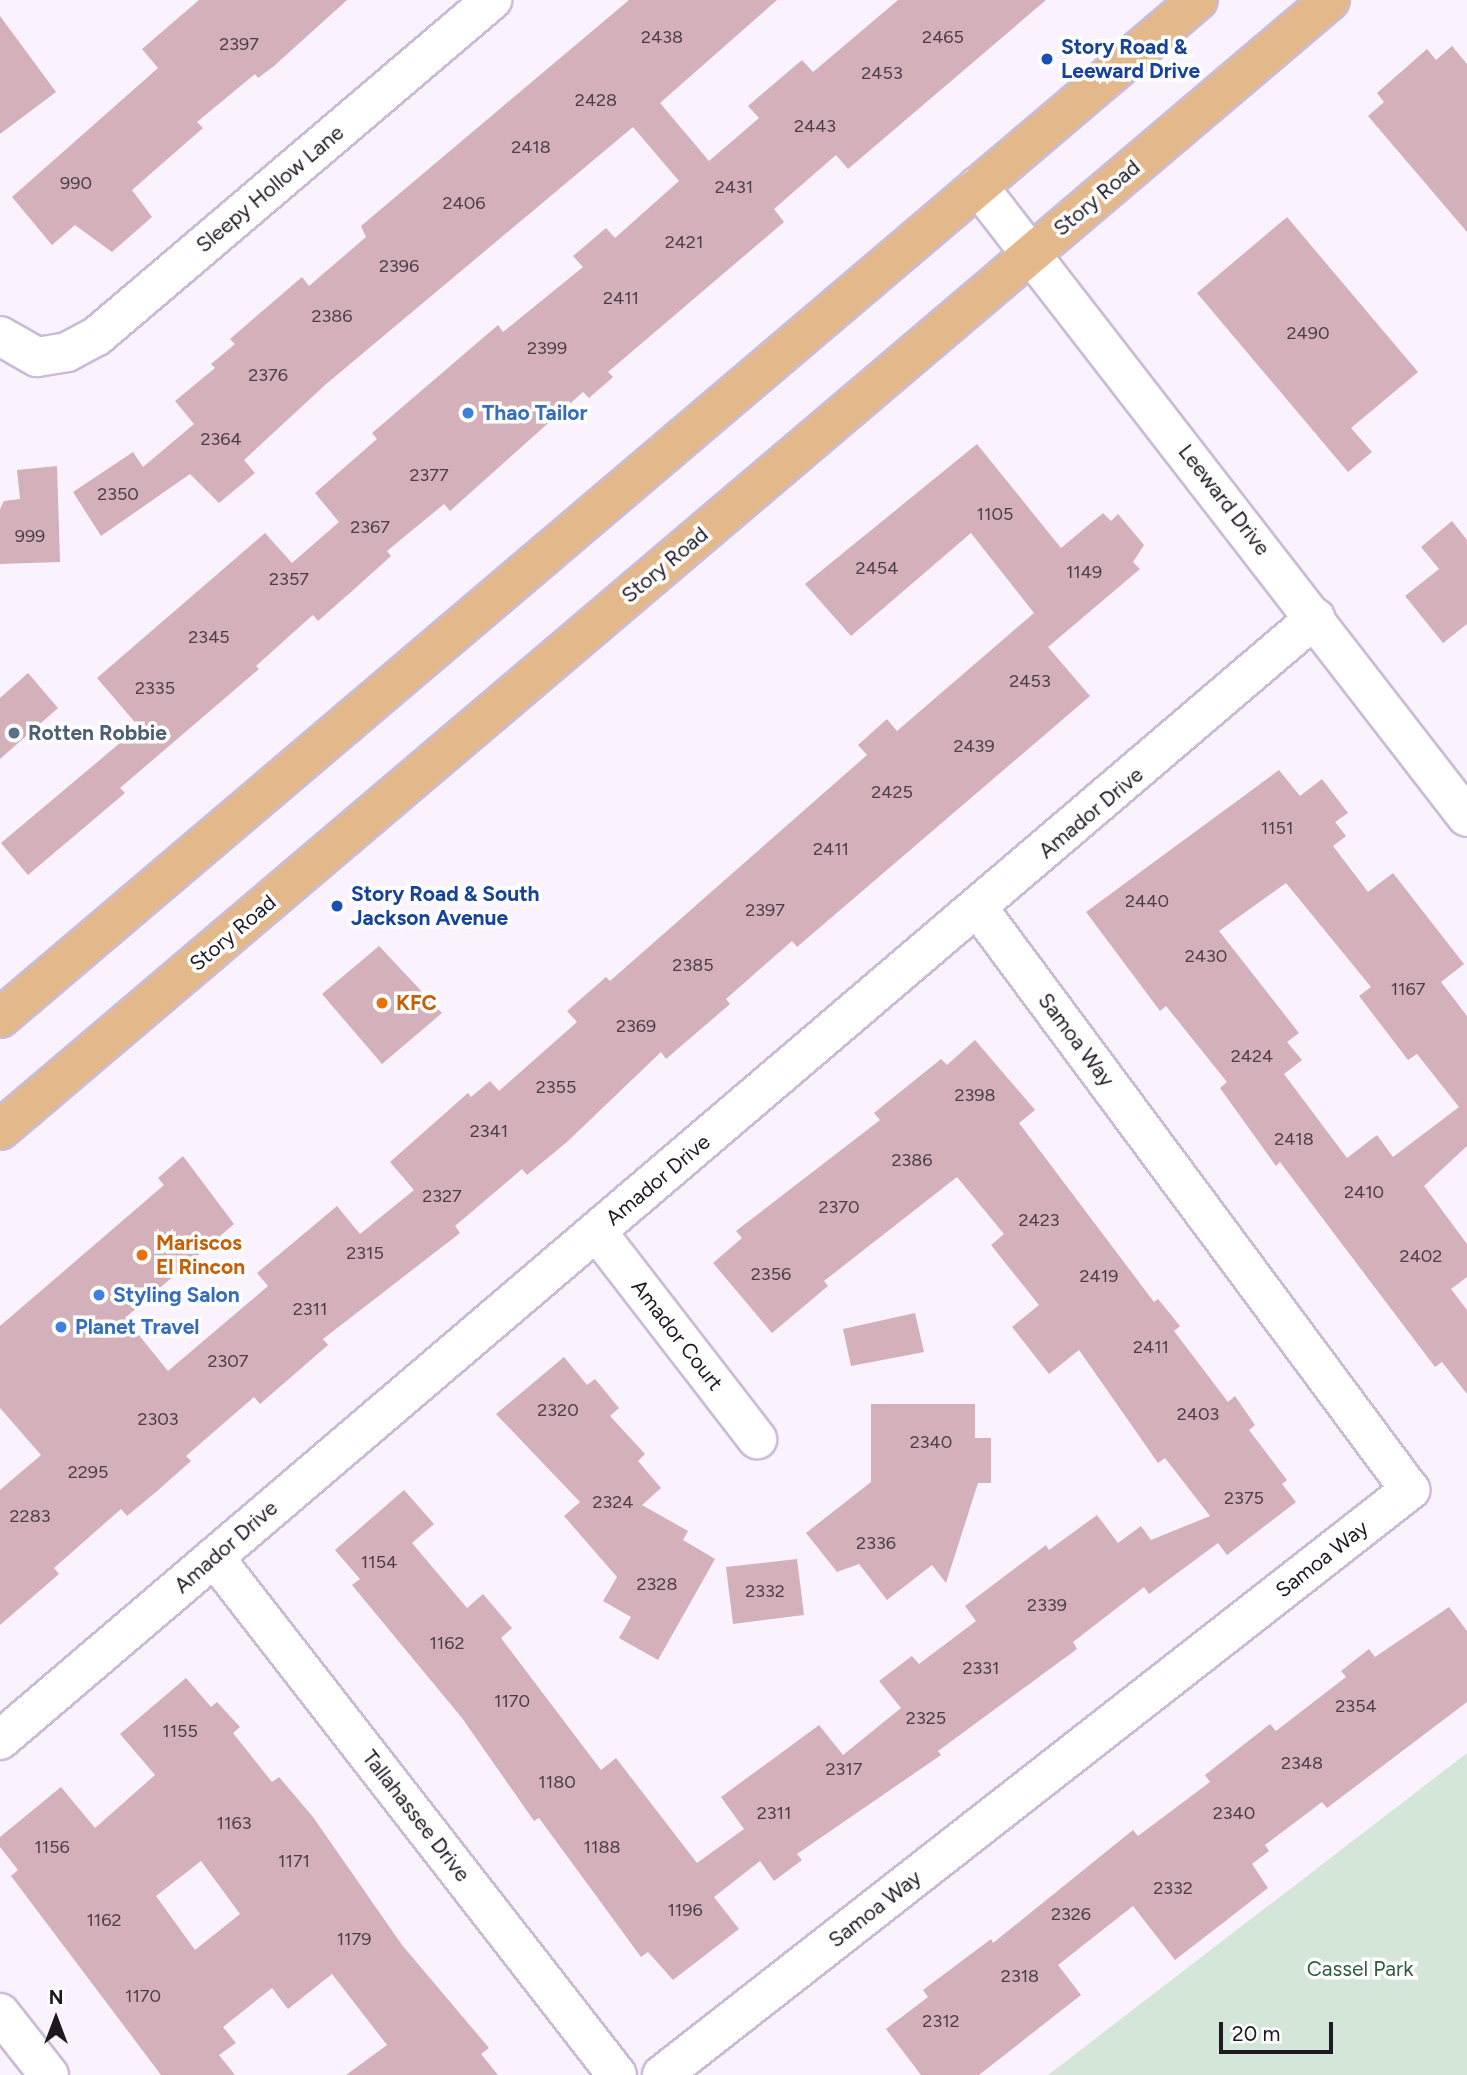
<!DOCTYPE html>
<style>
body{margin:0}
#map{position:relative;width:1467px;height:2075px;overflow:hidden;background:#faf3ff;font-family:Figtree,sans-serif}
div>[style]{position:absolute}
.green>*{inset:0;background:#d3e6d8}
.building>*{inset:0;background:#d3b0ba}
.roads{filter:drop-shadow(2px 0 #cbbbd7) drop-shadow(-2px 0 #cbbbd7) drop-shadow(0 2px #cbbbd7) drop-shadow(0 -2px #cbbbd7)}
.minor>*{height:38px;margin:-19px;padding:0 19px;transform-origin:19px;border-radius:19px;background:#fff}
.tertiary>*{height:38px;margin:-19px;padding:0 19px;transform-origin:19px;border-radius:19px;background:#fff}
.primary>*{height:38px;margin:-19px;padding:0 19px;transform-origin:19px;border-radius:19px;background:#e3b98c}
.dots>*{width:19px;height:19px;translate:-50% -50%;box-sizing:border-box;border:4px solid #fff;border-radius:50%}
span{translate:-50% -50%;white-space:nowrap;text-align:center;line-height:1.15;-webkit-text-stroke:7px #fff;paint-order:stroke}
.number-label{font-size:18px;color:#4b3e48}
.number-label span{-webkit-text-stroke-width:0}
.transit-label{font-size:21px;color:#164399;font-weight:700}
.left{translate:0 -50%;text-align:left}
.street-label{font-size:21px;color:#1e1822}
.shop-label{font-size:21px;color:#366cbe;font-weight:700}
.service-label{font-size:21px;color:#4e5e75;font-weight:700}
.food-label{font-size:21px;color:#c56008;font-weight:700}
.park-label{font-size:21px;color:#2e5e3f}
.north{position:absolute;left:21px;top:1984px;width:70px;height:70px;-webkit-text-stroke:5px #fff;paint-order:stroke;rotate:0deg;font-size:19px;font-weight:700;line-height:28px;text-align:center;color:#1e1822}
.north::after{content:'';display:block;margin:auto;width:24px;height:32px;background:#1e1822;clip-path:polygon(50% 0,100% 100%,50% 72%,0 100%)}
.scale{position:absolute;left:1219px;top:2022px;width:114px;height:32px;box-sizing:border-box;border:4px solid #1e1822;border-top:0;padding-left:9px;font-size:21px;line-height:24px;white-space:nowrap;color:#1e1822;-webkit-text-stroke:5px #fff;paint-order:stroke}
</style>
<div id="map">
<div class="green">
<i style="clip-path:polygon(1467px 1753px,1467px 2075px,1048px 2075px)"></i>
</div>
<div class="building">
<i style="clip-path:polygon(199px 0,347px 0,274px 66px,258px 78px,255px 74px,197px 122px,203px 128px,132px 190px,152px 217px,112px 252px,75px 225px,52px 245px,12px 197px,158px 68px,142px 49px)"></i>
<i style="clip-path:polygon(629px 0,777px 0,660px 103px,709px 161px,759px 118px,748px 106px,802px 60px,813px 72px,898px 0,1046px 0,848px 169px,836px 155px,774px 209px,784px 222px,608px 372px,613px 377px,589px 398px,583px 392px,450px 511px,444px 504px,387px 551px,391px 556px,351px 592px,318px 621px,313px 615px,306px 621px,256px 666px,259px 669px,120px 788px,125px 793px,28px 875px,1px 843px,139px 727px,97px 678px,265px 533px,292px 563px,339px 522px,315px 493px,377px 439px,372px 433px,498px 325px,503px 332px,583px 267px,573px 256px,606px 228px,615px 238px,679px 181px,633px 127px,325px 385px,244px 460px,255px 473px,219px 503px,190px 474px,101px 536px,73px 492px,133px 452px,143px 467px,194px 424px,175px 401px,215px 368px,211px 364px,235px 344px,230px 339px,302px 277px,309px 286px,366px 237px,361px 226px)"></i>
<i style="clip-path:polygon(0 16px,56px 92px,0 134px)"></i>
<i style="clip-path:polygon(1452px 46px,1467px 64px,1467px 232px,1368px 116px,1384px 102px,1377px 93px,1427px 49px,1436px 60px)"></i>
<i style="clip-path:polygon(1287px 217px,1418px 372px,1351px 428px,1372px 452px,1348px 472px,1197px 293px)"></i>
<i style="clip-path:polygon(977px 444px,1061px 548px,1103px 513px,1111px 521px,1118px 514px,1144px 545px,1133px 562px,1140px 569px,1048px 647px,1090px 696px,797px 947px,792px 941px,726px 999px,730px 1004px,666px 1059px,661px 1052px,567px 1142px,527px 1175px,522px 1169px,455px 1226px,460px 1233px,323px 1339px,328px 1345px,260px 1404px,254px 1397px,186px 1456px,191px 1461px,156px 1492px,127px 1516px,121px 1509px,54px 1568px,59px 1574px,0 1625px,0 1490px,41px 1455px,0 1408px,0 1326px,164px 1185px,158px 1178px,183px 1156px,234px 1224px,125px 1318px,168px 1371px,268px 1286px,257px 1273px,337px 1206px,360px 1234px,414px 1190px,390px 1162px,468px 1093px,471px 1097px,490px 1081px,499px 1091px,577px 1022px,567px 1011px,606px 977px,610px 981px,867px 755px,858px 745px,887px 719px,897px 731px,1034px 613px,971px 533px,851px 636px,805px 584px)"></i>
<i style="clip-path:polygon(57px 466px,60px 562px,0 564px,0 509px,4px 501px,20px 499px,17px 470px)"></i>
<i style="clip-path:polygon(1452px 521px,1467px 540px,1467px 624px,1443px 643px,1405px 596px,1439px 569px,1421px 547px)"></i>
<i style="clip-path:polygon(28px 673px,58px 708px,0 759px,0 698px)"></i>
<i style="clip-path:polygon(evenodd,1279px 770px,1300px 796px,1322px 779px,1348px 813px,1335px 822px,1346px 836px,1333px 846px,1368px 892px,1393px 873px,1464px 964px,1441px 982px,1467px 1016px,1467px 1146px,1424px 1186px,1467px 1244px,1467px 1277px,1451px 1289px,1467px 1310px,1467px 1394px,1442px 1362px,1435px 1367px,1280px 1162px,1276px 1166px,1220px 1088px,1227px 1082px,1166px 1006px,1160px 1011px,1086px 912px,1279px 770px,1286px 883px,1371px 987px,1359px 996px,1408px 1060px,1417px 1054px,1459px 1107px,1393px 1157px,1377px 1135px,1347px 1158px,1284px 1074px,1302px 1060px,1287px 1042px,1299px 1033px,1219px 931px,1286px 883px)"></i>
<i style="clip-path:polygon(379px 946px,442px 1013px,382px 1064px,322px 994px)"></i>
<i style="clip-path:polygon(975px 1040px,1035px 1110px,1019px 1123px,1154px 1302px,1158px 1299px,1180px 1326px,1174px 1331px,1228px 1402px,1235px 1396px,1255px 1425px,1249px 1430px,1287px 1480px,1282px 1484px,1296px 1502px,1227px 1555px,1218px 1543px,1149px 1594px,1144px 1587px,1073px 1642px,1077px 1649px,938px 1751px,941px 1755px,797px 1854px,802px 1860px,774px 1881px,760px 1861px,714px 1897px,739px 1929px,673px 1980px,648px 1952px,641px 1957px,539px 1818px,534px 1821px,462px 1718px,352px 1585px,360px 1579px,335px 1550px,404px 1490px,434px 1524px,412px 1543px,467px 1608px,483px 1594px,512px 1628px,501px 1638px,601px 1770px,616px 1758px,697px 1863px,744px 1829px,721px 1797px,819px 1725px,843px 1755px,901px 1708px,879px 1681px,912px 1656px,919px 1664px,976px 1621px,965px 1606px,1046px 1545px,1049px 1550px,1097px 1515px,1118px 1543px,1141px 1526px,1151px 1540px,1210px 1516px,1165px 1458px,1158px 1463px,1079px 1350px,1049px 1374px,1012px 1327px,1039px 1305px,991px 1245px,1004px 1234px,957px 1177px,824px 1281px,828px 1286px,772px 1333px,713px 1263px,742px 1238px,736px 1231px,880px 1120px,874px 1113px,941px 1059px,947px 1065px)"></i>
<i style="clip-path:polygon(915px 1313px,924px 1352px,851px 1366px,843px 1329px)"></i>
<i style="clip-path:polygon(564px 1357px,587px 1385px,595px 1379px,619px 1408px,610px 1416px,645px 1454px,638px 1461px,661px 1488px,642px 1505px,688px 1531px,683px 1540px,715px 1559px,658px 1660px,619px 1638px,631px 1617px,603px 1601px,617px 1577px,564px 1516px,580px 1502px,496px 1414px)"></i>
<i style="clip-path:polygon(871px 1404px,975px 1404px,975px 1438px,991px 1438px,991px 1483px,978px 1483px,946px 1583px,932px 1565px,887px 1600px,859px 1564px,837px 1572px,806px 1533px,871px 1482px)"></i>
<i style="clip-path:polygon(797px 1559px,804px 1615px,733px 1624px,726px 1567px)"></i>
<i style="clip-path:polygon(1449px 1607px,1467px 1631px,1467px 1702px,1327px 1808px,1322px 1802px,1265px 1845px,1269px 1851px,1252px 1864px,1268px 1888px,1175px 1960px,1133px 1906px,1058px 1965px,1081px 1995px,979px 2075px,921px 2075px,886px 2029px,928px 1997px,923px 1990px,991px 1939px,993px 1943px,1133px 1830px,1138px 1836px,1210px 1782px,1205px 1775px,1270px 1724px,1276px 1731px,1346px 1677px,1341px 1671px,1369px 1649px,1375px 1657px)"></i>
<i style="clip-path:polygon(evenodd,186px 1678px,211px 1707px,217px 1702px,240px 1727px,233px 1733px,272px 1782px,279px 1777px,313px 1817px,402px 1945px,489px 2048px,481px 2054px,498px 2075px,346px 2075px,387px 2045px,332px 1974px,288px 2009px,272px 1988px,223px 2027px,236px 2043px,219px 2055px,235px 2075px,161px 2075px,11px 1876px,18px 1870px,0 1847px,0 1837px,61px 1787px,95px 1828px,155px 1775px,120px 1734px,186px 1678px,201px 1861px,240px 1914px,195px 1950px,156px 1896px,201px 1861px)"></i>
</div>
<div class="roads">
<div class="minor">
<i style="left:0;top:336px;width:43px;rotate:29.6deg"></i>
<i style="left:37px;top:357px;width:30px;rotate:-9deg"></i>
<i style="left:67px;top:352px;width:34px;rotate:-28deg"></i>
<i style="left:97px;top:336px;width:519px;rotate:-40.39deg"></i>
<i style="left:597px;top:1232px;width:262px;rotate:52.3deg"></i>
<i style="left:214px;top:1557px;width:656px;rotate:52.12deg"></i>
<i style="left:0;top:1740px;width:1729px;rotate:-40.47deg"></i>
<i style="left:0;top:2013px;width:79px;rotate:51.7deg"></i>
<i style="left:662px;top:2075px;width:950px;rotate:-38.03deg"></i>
<i style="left:1410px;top:1490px;width:725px;rotate:-126.59deg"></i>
</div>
<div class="tertiary">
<i style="left:978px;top:186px;width:798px;rotate:52.23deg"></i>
</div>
<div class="primary">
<i style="left:0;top:1018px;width:1572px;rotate:-40.36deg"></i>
<i style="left:0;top:1130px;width:1745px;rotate:-40.35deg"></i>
</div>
</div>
<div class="dots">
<i style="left:1047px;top:59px;background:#1a4fb4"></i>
<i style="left:468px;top:413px;background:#3f7fe0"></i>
<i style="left:14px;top:733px;background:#5c6f8a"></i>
<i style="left:337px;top:906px;background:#1a4fb4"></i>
<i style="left:382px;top:1003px;background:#e8710a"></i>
<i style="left:142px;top:1255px;background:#e8710a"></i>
<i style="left:99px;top:1295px;background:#3f7fe0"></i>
<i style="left:61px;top:1327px;background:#3f7fe0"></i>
</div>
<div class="number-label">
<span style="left:662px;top:37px">2438</span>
<span style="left:943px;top:37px">2465</span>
<span style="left:239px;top:44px">2397</span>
<span style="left:882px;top:73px">2453</span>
<span style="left:596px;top:100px">2428</span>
<span style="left:815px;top:126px">2443</span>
<span style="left:531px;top:147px">2418</span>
<span style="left:76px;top:183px">990</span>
<span style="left:734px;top:187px">2431</span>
<span style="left:464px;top:203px">2406</span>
<span style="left:684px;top:242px">2421</span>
<span style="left:399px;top:266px">2396</span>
<span style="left:621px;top:298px">2411</span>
<span style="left:332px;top:316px">2386</span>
<span style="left:1308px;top:333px">2490</span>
<span style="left:547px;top:348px">2399</span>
<span style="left:268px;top:375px">2376</span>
<span style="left:221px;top:439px">2364</span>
<span style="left:429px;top:475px">2377</span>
<span style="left:118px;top:494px">2350</span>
<span style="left:995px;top:514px">1105</span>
<span style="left:370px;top:527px">2367</span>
<span style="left:30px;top:536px">999</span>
<span style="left:877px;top:568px">2454</span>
<span style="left:1084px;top:572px">1149</span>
<span style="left:289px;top:579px">2357</span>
<span style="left:209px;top:637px">2345</span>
<span style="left:1030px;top:681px">2453</span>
<span style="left:155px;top:688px">2335</span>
<span style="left:974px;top:746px">2439</span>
<span style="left:892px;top:792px">2425</span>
<span style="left:1277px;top:828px">1151</span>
<span style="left:831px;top:849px">2411</span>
<span style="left:1147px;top:901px">2440</span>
<span style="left:765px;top:910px">2397</span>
<span style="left:1206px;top:956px">2430</span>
<span style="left:693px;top:965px">2385</span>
<span style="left:1408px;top:989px">1167</span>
<span style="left:636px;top:1026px">2369</span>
<span style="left:1252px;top:1056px">2424</span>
<span style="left:556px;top:1087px">2355</span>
<span style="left:975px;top:1095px">2398</span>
<span style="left:489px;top:1131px">2341</span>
<span style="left:1294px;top:1139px">2418</span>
<span style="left:912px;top:1160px">2386</span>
<span style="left:1364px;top:1192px">2410</span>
<span style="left:442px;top:1196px">2327</span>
<span style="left:839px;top:1207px">2370</span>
<span style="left:1039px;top:1220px">2423</span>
<span style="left:365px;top:1253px">2315</span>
<span style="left:1421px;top:1256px">2402</span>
<span style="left:771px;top:1274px">2356</span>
<span style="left:1099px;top:1276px">2419</span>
<span style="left:310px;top:1309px">2311</span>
<span style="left:1151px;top:1347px">2411</span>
<span style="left:228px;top:1361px">2307</span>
<span style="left:558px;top:1410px">2320</span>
<span style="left:1198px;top:1414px">2403</span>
<span style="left:158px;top:1419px">2303</span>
<span style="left:931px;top:1442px">2340</span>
<span style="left:88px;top:1472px">2295</span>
<span style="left:1244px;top:1498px">2375</span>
<span style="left:613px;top:1502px">2324</span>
<span style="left:30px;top:1516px">2283</span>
<span style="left:876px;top:1543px">2336</span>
<span style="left:379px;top:1562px">1154</span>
<span style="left:657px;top:1584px">2328</span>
<span style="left:765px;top:1591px">2332</span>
<span style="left:1047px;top:1605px">2339</span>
<span style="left:447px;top:1643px">1162</span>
<span style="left:981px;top:1668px">2331</span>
<span style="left:512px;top:1701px">1170</span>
<span style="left:1356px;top:1706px">2354</span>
<span style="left:926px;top:1718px">2325</span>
<span style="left:180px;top:1731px">1155</span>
<span style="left:1302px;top:1763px">2348</span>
<span style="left:844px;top:1769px">2317</span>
<span style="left:557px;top:1782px">1180</span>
<span style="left:774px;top:1813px">2311</span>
<span style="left:1234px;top:1813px">2340</span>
<span style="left:234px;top:1823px">1163</span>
<span style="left:52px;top:1847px">1156</span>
<span style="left:602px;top:1847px">1188</span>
<span style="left:294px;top:1861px">1171</span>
<span style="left:1173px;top:1888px">2332</span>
<span style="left:685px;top:1910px">1196</span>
<span style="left:1071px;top:1914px">2326</span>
<span style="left:104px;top:1920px">1162</span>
<span style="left:354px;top:1939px">1179</span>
<span style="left:1020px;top:1976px">2318</span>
<span style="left:143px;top:1996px">1170</span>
<span style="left:941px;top:2021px">2312</span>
</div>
<div class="transit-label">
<span class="left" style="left:1061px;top:59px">Story Road &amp;<br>Leeward Drive</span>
<span class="left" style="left:351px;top:906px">Story Road &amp; South<br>Jackson Avenue</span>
</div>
<div class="street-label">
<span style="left:270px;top:189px;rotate:-40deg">Sleepy Hollow Lane</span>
<span style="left:1097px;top:198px;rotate:-40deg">Story Road</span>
<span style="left:1224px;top:500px;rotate:52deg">Leeward Drive</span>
<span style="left:665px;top:565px;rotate:-40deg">Story Road</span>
<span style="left:1091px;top:813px;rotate:-40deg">Amador Drive</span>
<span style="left:233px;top:933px;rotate:-40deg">Story Road</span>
<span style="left:1076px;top:1040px;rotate:53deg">Samoa Way</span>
<span style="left:658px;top:1180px;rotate:-40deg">Amador Drive</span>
<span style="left:677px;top:1335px;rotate:52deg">Amador Court</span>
<span style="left:226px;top:1547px;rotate:-41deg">Amador Drive</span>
<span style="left:1322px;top:1559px;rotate:-38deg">Samoa Way</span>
<span style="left:416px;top:1816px;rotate:52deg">Tallahassee Drive</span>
<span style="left:875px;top:1909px;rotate:-38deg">Samoa Way</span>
</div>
<div class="shop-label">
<span class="left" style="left:482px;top:413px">Thao Tailor</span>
<span class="left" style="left:113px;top:1295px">Styling Salon</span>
<span class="left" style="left:75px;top:1327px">Planet Travel</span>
</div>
<div class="service-label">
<span class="left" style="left:28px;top:733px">Rotten Robbie</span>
</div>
<div class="food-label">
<span class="left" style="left:396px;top:1003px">KFC</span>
<span class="left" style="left:156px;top:1255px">Mariscos<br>El Rincon</span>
</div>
<div class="park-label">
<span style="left:1360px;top:1969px">Cassel Park</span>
</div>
<div class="north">N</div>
<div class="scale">20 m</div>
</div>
